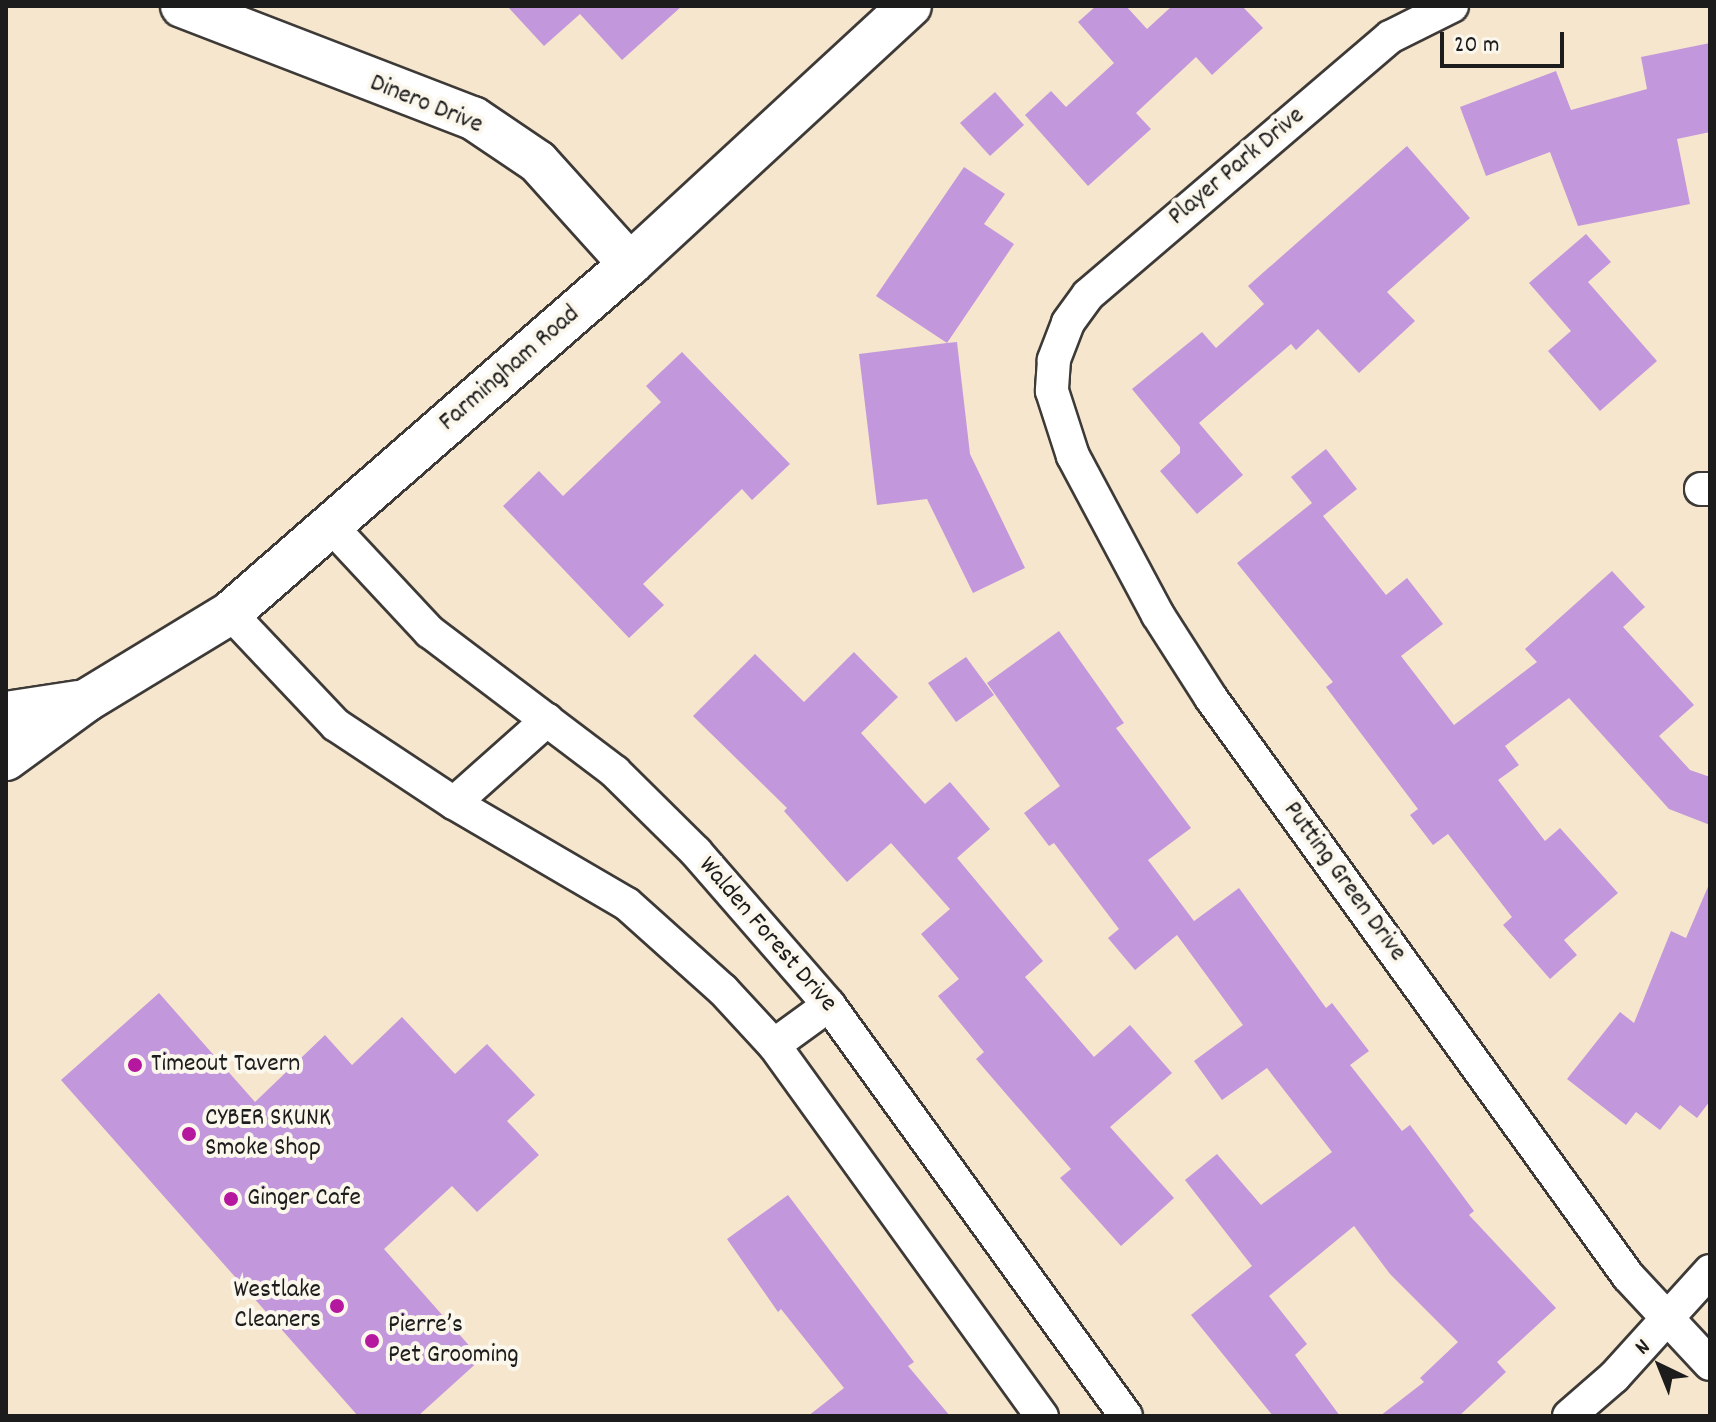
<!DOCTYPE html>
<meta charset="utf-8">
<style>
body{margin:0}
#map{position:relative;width:1716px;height:1422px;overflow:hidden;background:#f5e6cd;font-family:Dekko,sans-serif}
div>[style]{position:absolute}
.building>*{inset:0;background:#c397dc}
.roads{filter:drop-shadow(2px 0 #3d3a37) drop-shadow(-2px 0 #3d3a37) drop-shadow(0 2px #3d3a37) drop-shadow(0 -2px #3d3a37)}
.minor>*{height:32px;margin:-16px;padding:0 16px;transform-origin:16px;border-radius:16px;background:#fff}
.tertiary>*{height:42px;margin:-21px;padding:0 21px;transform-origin:21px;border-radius:21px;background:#fff}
.dots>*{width:22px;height:22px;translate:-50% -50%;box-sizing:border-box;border:4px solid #fbf7ec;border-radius:50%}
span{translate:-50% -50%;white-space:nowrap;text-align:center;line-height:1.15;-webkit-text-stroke:8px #fbf7ec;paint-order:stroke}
.street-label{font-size:26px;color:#1c1c1c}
.poi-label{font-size:26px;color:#1c1c1c}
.left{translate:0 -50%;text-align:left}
.right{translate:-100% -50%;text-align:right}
.frame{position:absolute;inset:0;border:8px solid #1c1c1c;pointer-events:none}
.north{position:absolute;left:1620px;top:1326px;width:80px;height:80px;-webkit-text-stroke:6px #fbf7ec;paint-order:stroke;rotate:317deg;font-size:22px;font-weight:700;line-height:32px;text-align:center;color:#1c1c1c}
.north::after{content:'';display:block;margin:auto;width:28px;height:36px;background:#1c1c1c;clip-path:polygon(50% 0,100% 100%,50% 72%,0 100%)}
.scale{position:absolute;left:1440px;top:32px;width:124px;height:36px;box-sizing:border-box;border:4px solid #1c1c1c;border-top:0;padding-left:10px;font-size:24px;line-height:28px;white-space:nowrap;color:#1c1c1c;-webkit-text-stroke:6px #fbf7ec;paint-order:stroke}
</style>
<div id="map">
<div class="building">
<i style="clip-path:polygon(507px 6px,682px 6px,622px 60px,580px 14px,544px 46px)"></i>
<i style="clip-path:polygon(1096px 6px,1126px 6px,1147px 29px,1172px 6px,1242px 6px,1263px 28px,1212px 75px,1196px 57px,1136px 113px,1151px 129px,1088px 186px,1025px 115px,1051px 91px,1066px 107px,1114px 63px,1078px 22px)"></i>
<i style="clip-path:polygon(1710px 43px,1710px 132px,1677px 139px,1690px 204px,1578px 226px,1550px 152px,1486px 176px,1460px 107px,1556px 71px,1571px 110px,1647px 89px,1641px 57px)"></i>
<i style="clip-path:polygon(995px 92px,1024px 125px,990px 156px,960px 123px)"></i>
<i style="clip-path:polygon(1407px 146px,1470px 218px,1387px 292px,1415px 321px,1359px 373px,1318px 329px,1296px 350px,1291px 344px,1199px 423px,1243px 475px,1197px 514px,1160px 471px,1180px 453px,1180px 447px,1132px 389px,1202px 332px,1216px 348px,1264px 304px,1248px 286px)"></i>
<i style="clip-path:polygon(964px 167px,1005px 194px,984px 224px,1014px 244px,947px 343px,957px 342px,970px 454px,1025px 568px,973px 593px,927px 499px,877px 505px,859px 354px,947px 343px,876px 296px)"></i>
<i style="clip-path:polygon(1586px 234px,1611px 262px,1588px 282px,1657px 361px,1600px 411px,1548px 351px,1571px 331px,1529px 283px)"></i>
<i style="clip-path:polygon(682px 352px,790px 464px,752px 500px,742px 489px,643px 584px,664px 605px,629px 638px,503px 506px,539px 471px,563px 496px,661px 402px,646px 386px)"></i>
<i style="clip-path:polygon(1326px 449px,1357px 489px,1323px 516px,1386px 595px,1407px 578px,1443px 624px,1401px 656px,1454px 725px,1537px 662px,1525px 649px,1612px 571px,1645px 607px,1623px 627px,1694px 705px,1659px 736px,1690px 770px,1710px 777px,1710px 825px,1669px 809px,1569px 698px,1505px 746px,1519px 765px,1498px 780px,1545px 841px,1560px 828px,1618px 893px,1564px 940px,1577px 955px,1550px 979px,1503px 925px,1512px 917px,1448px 834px,1433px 845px,1410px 815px,1418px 809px,1326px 687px,1333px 682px,1237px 563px,1312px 503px,1291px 477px)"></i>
<i style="clip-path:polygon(1059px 631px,1124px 723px,1116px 728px,1191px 828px,1148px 860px,1194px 921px,1186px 927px,1239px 888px,1326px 1008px,1332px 1003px,1369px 1051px,1350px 1065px,1402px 1131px,1410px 1125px,1474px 1211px,1469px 1215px,1556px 1308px,1497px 1362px,1506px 1372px,1459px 1416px,1380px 1416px,1424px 1382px,1420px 1378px,1458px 1342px,1390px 1274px,1354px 1226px,1269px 1296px,1307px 1344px,1295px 1355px,1340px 1416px,1273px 1416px,1191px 1315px,1252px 1266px,1185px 1180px,1217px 1154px,1261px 1205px,1332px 1152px,1267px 1068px,1222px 1100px,1194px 1061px,1243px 1025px,1177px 935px,1135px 970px,1108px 938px,1119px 929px,1054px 843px,1049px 846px,1024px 813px,1060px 786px,987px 683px)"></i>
<i style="clip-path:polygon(854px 652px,898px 697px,861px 733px,925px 804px,950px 782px,990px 829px,957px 858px,1043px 961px,1025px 977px,1094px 1057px,1130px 1025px,1172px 1073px,1110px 1127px,1174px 1198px,1121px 1246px,1060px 1178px,1071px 1169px,976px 1059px,984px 1052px,938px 996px,959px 979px,921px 934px,950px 909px,891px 843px,847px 882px,784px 811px,787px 808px,693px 716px,755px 654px,804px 702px)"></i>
<i style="clip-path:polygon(966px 657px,994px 695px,956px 722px,928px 683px)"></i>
<i style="clip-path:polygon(1710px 882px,1710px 1101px,1697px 1118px,1680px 1105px,1660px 1130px,1636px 1112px,1626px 1125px,1567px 1079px,1620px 1012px,1634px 1023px,1671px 931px,1686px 938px)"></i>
<i style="clip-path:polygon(159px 993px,255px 1102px,325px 1035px,352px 1065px,402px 1017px,455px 1074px,487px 1044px,535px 1095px,507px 1121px,539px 1155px,477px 1212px,452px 1186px,384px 1249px,481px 1359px,418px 1416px,358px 1416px,61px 1080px)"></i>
<i style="clip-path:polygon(788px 1195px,914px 1362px,908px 1366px,950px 1416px,808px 1416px,844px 1388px,781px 1309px,778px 1312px,727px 1239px)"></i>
</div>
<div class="roads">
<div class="minor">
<i style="left:1452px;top:6px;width:69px;rotate:153.4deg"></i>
<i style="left:1390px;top:37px;width:397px;rotate:139.5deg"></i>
<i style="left:1088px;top:295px;width:34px;rotate:126deg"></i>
<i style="left:1068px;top:323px;width:40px;rotate:111deg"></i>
<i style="left:1054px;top:360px;width:31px;rotate:94deg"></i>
<i style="left:1052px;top:391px;width:68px;rotate:72.1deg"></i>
<i style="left:1073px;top:456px;width:180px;rotate:61.9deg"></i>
<i style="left:1158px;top:615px;width:98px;rotate:57.4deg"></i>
<i style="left:1211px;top:698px;width:713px;rotate:54.19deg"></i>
<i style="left:1628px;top:1276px;width:120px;rotate:47deg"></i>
<i style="left:1701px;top:489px;width:9px"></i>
<i style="left:331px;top:526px;width:145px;rotate:47deg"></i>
<i style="left:430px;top:632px;width:232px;rotate:37.1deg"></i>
<i style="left:615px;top:772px;width:114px;rotate:44.6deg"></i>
<i style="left:696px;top:852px;width:203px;rotate:49deg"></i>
<i style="left:829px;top:1005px;width:507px;rotate:54.15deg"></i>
<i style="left:230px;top:613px;width:154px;rotate:46.6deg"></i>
<i style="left:336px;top:725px;width:141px;rotate:33.5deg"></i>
<i style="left:454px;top:803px;width:200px;rotate:30.3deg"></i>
<i style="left:627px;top:904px;width:129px;rotate:41.9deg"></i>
<i style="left:723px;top:990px;width:75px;rotate:47.2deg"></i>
<i style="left:774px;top:1045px;width:458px;rotate:54.2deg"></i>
<i style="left:454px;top:803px;width:125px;rotate:-41.7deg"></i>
<i style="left:774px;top:1045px;width:68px;rotate:-36deg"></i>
<i style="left:1569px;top:1416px;width:60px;rotate:-40.9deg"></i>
<i style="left:1614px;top:1377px;width:143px;rotate:-47.8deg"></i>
</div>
<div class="tertiary">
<i style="left:182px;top:6px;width:312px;rotate:21.1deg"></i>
<i style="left:473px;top:118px;width:78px;rotate:34.1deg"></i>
<i style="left:538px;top:162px;width:137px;rotate:48deg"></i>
<i style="left:6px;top:713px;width:73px;rotate:-8.7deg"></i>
<i style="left:6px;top:759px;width:100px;rotate:-36.1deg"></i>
<i style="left:87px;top:700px;width:167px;rotate:-31.3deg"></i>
<i style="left:230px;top:613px;width:531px;rotate:-41.1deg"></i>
<i style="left:630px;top:264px;width:381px;rotate:-42.7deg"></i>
</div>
</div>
<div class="dots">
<i style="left:135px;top:1065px;background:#b5179e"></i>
<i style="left:189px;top:1134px;background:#b5179e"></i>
<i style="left:231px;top:1199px;background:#b5179e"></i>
<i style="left:337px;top:1306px;background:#b5179e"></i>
<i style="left:372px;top:1341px;background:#b5179e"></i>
</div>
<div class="street-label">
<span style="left:426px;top:105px;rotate:22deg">Dinero Drive</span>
<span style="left:1237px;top:167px;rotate:-40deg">Player Park Drive</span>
<span style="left:510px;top:369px;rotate:-41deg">Farmingham Road</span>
<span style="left:1344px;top:882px;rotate:54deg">Putting Green Drive</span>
<span style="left:767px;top:935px;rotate:49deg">Walden Forest Drive</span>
</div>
<div class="poi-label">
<span class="left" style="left:151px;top:1065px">Timeout Tavern</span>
<span class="left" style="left:205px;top:1134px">CYBER SKUNK<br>Smoke Shop</span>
<span class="left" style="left:247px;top:1199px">Ginger Cafe</span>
<span class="right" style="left:321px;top:1306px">Westlake<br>Cleaners</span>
<span class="left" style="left:388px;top:1341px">Pierre’s<br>Pet Grooming</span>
</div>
<div class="frame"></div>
<div class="north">N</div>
<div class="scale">20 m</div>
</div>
